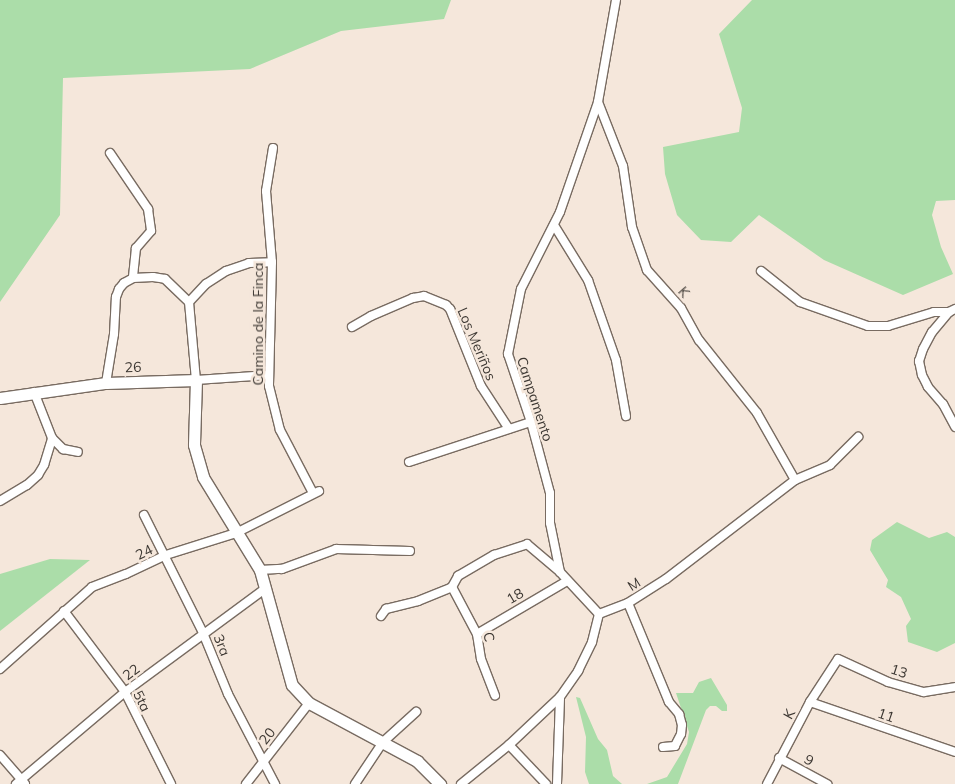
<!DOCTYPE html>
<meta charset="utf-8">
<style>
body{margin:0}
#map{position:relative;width:955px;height:784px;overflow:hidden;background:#f5e7db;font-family:Mulish,sans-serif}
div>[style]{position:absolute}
.green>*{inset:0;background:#abdda9}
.roads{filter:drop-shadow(1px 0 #786b61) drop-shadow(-1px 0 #786b61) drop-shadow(0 1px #786b61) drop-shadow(0 -1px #786b61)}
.street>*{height:8px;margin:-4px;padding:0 4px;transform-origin:4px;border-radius:4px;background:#fff}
.secondary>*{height:11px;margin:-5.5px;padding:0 5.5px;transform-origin:5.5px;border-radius:5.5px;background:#fff}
span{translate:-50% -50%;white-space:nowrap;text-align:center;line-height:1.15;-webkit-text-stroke:5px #f5e7db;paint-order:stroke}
.street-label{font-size:14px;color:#3c3732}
</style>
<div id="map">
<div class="green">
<i style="clip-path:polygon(0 0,451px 0,444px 19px,341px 31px,250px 69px,63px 78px,60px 215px,0 302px)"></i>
<i style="clip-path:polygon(752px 0,955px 0,955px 200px,936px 201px,932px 215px,941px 247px,953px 274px,903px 295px,824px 260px,759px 215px,731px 242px,701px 240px,677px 215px,665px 174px,663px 147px,739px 132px,742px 108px,719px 34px)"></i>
<i style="clip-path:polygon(897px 522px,929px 538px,947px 532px,955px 537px,955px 643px,937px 652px,908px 642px,906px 626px,911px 619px,901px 597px,886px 587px,888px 580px,870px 550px,872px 540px)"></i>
<i style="clip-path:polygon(50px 559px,90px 560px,0 631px,0 574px)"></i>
<i style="clip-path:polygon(711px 678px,727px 705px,727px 711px,722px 711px,716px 706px,710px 706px,706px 710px,678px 784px,647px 784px,667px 777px,687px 744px,689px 732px,676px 693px,693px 693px,699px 682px)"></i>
<i style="clip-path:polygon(576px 697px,580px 698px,598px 739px,607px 750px,613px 776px,622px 784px,589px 784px,585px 772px,586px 737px)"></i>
</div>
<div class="roads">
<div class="street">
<i style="left:598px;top:102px;width:69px;rotate:68.7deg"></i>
<i style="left:623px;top:166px;width:62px;rotate:81.6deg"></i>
<i style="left:632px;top:227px;width:46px;rotate:70.8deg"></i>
<i style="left:647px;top:270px;width:51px;rotate:48.2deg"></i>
<i style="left:681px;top:308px;width:37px;rotate:61deg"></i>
<i style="left:699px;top:340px;width:93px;rotate:51.5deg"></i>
<i style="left:757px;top:413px;width:77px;rotate:60.4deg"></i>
<i style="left:273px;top:148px;width:44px;rotate:99.2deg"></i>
<i style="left:266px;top:191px;width:71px;rotate:85.2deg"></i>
<i style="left:272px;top:262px;width:124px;rotate:91.4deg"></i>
<i style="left:269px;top:386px;width:45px;rotate:76deg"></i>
<i style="left:280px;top:430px;width:71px;rotate:62.4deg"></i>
<i style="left:110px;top:153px;width:68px;rotate:55.8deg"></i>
<i style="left:148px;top:209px;width:22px;rotate:82deg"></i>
<i style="left:151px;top:231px;width:23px;rotate:131deg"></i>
<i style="left:136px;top:248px;width:30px;rotate:96deg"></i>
<i style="left:554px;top:225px;width:65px;rotate:58.3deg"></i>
<i style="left:588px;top:280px;width:85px;rotate:70.7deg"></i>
<i style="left:616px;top:360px;width:57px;rotate:79.9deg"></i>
<i style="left:761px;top:271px;width:50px;rotate:38.5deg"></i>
<i style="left:800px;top:302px;width:72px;rotate:19.4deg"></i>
<i style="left:868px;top:326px;width:20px"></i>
<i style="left:888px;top:326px;width:48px;rotate:-16.9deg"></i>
<i style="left:934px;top:312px;width:15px"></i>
<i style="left:189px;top:302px;width:25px;rotate:-47deg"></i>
<i style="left:206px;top:284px;width:24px;rotate:-33deg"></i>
<i style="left:226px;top:271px;width:24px;rotate:-19deg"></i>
<i style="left:249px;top:263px;width:23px;rotate:-2deg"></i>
<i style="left:955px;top:309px;width:7px;rotate:153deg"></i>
<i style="left:949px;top:312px;width:26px;rotate:130deg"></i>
<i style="left:932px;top:332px;width:19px;rotate:118deg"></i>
<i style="left:923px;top:349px;width:13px;rotate:108deg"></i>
<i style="left:919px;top:361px;width:14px;rotate:78deg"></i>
<i style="left:922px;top:375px;width:13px;rotate:63deg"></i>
<i style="left:928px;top:387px;width:23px;rotate:49deg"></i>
<i style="left:943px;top:404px;width:26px;rotate:62deg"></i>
<i style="left:352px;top:327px;width:22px;rotate:-30deg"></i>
<i style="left:371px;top:316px;width:46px;rotate:-23.2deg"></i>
<i style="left:413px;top:298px;width:11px;rotate:-10deg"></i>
<i style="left:424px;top:296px;width:24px;rotate:22deg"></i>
<i style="left:446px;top:305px;width:6px;rotate:45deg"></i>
<i style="left:450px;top:309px;width:83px;rotate:68.1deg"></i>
<i style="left:481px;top:386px;width:51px;rotate:56.9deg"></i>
<i style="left:106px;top:383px;width:50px;rotate:-80.7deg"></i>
<i style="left:114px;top:334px;width:37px;rotate:-87deg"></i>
<i style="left:116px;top:297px;width:9px;rotate:-69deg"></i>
<i style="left:119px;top:289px;width:8px;rotate:-50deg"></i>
<i style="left:124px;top:283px;width:10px;rotate:-29deg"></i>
<i style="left:133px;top:278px;width:20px;rotate:-3deg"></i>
<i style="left:153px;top:277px;width:12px;rotate:9deg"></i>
<i style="left:165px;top:279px;width:33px;rotate:44deg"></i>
<i style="left:189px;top:302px;width:78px;rotate:84.9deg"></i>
<i style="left:196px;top:380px;width:73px;rotate:-3.9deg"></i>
<i style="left:34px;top:392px;width:49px;rotate:68.6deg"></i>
<i style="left:52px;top:438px;width:16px;rotate:45deg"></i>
<i style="left:63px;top:449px;width:15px;rotate:11deg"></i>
<i style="left:409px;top:462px;width:128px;rotate:-18.2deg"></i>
<i style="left:0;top:501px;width:31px;rotate:-31deg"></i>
<i style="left:27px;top:485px;width:15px;rotate:-42deg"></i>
<i style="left:38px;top:475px;width:12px;rotate:-59deg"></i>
<i style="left:44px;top:465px;width:28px;rotate:-73deg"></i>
<i style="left:144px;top:515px;width:132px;rotate:63.4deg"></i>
<i style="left:203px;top:633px;width:66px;rotate:67.7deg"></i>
<i style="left:228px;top:694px;width:102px;rotate:62.4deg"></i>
<i style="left:260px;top:570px;width:22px;rotate:-3deg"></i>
<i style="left:282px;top:569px;width:58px;rotate:-20.3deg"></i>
<i style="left:336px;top:549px;width:74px;rotate:1.5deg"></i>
<i style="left:452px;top:587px;width:13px;rotate:-61deg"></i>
<i style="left:458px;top:576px;width:42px;rotate:-30.3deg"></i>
<i style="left:494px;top:555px;width:35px;rotate:-18deg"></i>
<i style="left:527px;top:544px;width:43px;rotate:40.3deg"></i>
<i style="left:452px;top:587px;width:53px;rotate:62deg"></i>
<i style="left:477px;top:634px;width:25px;rotate:81deg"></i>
<i style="left:481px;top:659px;width:39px;rotate:69deg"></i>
<i style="left:628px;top:603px;width:107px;rotate:67.5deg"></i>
<i style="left:669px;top:702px;width:16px;rotate:50deg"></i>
<i style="left:679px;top:714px;width:11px;rotate:75deg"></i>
<i style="left:682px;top:725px;width:9px;rotate:96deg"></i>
<i style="left:681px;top:734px;width:13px;rotate:117deg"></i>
<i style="left:675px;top:746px;width:12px;rotate:175deg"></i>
<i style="left:64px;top:611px;width:101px;rotate:53deg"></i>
<i style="left:125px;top:692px;width:103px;rotate:63.4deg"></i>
<i style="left:599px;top:614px;width:57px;rotate:-132.9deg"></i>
<i style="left:560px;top:572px;width:50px;rotate:-101.5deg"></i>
<i style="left:550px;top:523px;width:30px;rotate:-90deg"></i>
<i style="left:550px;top:493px;width:73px;rotate:-105deg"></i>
<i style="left:531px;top:422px;width:72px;rotate:-108.7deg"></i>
<i style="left:508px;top:354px;width:66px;rotate:-78.7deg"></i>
<i style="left:521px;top:289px;width:86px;rotate:-63.1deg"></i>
<i style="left:560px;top:212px;width:116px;rotate:-70.9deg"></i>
<i style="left:598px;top:102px;width:104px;rotate:-80deg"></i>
<i style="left:599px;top:614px;width:31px;rotate:-21deg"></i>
<i style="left:628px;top:603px;width:45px;rotate:-32.3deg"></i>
<i style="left:666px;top:579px;width:163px;rotate:-37.5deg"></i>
<i style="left:795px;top:480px;width:38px;rotate:-23deg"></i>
<i style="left:830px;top:465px;width:40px;rotate:-45deg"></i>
<i style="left:381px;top:616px;width:9px;rotate:-54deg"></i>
<i style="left:386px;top:609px;width:33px;rotate:-14deg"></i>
<i style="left:418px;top:601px;width:37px;rotate:-22deg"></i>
<i style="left:477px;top:634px;width:104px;rotate:-30.5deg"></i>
<i style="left:0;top:669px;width:123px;rotate:-41.7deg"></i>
<i style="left:92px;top:587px;width:36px;rotate:-21deg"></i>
<i style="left:126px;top:574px;width:44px;rotate:-25.4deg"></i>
<i style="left:166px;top:555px;width:73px;rotate:-17.4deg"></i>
<i style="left:236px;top:533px;width:93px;rotate:-26.8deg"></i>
<i style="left:810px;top:702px;width:153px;rotate:19deg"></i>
<i style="left:509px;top:745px;width:54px;rotate:46.5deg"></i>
<i style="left:0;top:755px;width:38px;rotate:49deg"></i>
<i style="left:779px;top:758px;width:55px;rotate:28.4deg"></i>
<i style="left:16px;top:784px;width:143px;rotate:-40.2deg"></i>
<i style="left:125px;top:692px;width:175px;rotate:-36.4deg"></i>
<i style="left:246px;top:784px;width:103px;rotate:-52.1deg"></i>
<i style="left:355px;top:784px;width:50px;rotate:-56.3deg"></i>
<i style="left:383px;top:742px;width:45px;rotate:-42.3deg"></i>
<i style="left:461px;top:784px;width:62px;rotate:-39.1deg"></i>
<i style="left:509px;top:745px;width:70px;rotate:-43.3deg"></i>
<i style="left:560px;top:697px;width:32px;rotate:-55deg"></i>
<i style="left:578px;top:671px;width:32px;rotate:-64deg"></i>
<i style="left:592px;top:642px;width:29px;rotate:-76deg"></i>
<i style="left:557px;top:784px;width:87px;rotate:-88deg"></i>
<i style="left:767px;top:784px;width:93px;rotate:-62.3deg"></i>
<i style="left:810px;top:702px;width:51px;rotate:-56.9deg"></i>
<i style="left:838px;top:659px;width:55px;rotate:24.7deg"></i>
<i style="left:888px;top:682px;width:37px;rotate:16deg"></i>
<i style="left:924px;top:692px;width:31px;rotate:-9deg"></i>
</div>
<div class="secondary">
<i style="left:0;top:398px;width:107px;rotate:-8.1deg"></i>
<i style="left:106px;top:383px;width:90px;rotate:-1.9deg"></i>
<i style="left:196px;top:380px;width:65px;rotate:91.8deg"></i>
<i style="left:194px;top:445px;width:33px;rotate:74deg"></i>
<i style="left:203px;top:477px;width:109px;rotate:58.5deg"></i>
<i style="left:260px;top:570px;width:119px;rotate:74.5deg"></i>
<i style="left:292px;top:685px;width:25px;rotate:47deg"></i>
<i style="left:309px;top:703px;width:123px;rotate:28.2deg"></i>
<i style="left:417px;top:761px;width:33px;rotate:45deg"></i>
</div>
</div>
<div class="street-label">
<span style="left:684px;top:292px;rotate:49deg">K</span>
<span style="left:258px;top:324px;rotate:-90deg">Camino de la Finca</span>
<span style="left:477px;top:344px;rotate:67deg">Los Meriños</span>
<span style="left:133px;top:367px;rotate:-2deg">26</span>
<span style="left:535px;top:399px;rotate:72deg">Campamento</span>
<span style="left:144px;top:552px;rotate:-26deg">24</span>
<span style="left:634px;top:584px;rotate:-32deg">M</span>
<span style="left:515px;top:596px;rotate:-31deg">18</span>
<span style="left:489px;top:637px;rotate:78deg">C</span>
<span style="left:222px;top:645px;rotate:68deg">3ra</span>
<span style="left:899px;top:671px;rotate:18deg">13</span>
<span style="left:131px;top:672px;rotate:-37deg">22</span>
<span style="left:142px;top:701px;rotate:64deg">5ta</span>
<span style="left:789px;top:714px;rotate:-61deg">K</span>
<span style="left:886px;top:715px;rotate:19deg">11</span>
<span style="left:267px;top:736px;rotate:-52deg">20</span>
<span style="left:809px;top:760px;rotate:29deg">9</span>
</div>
</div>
